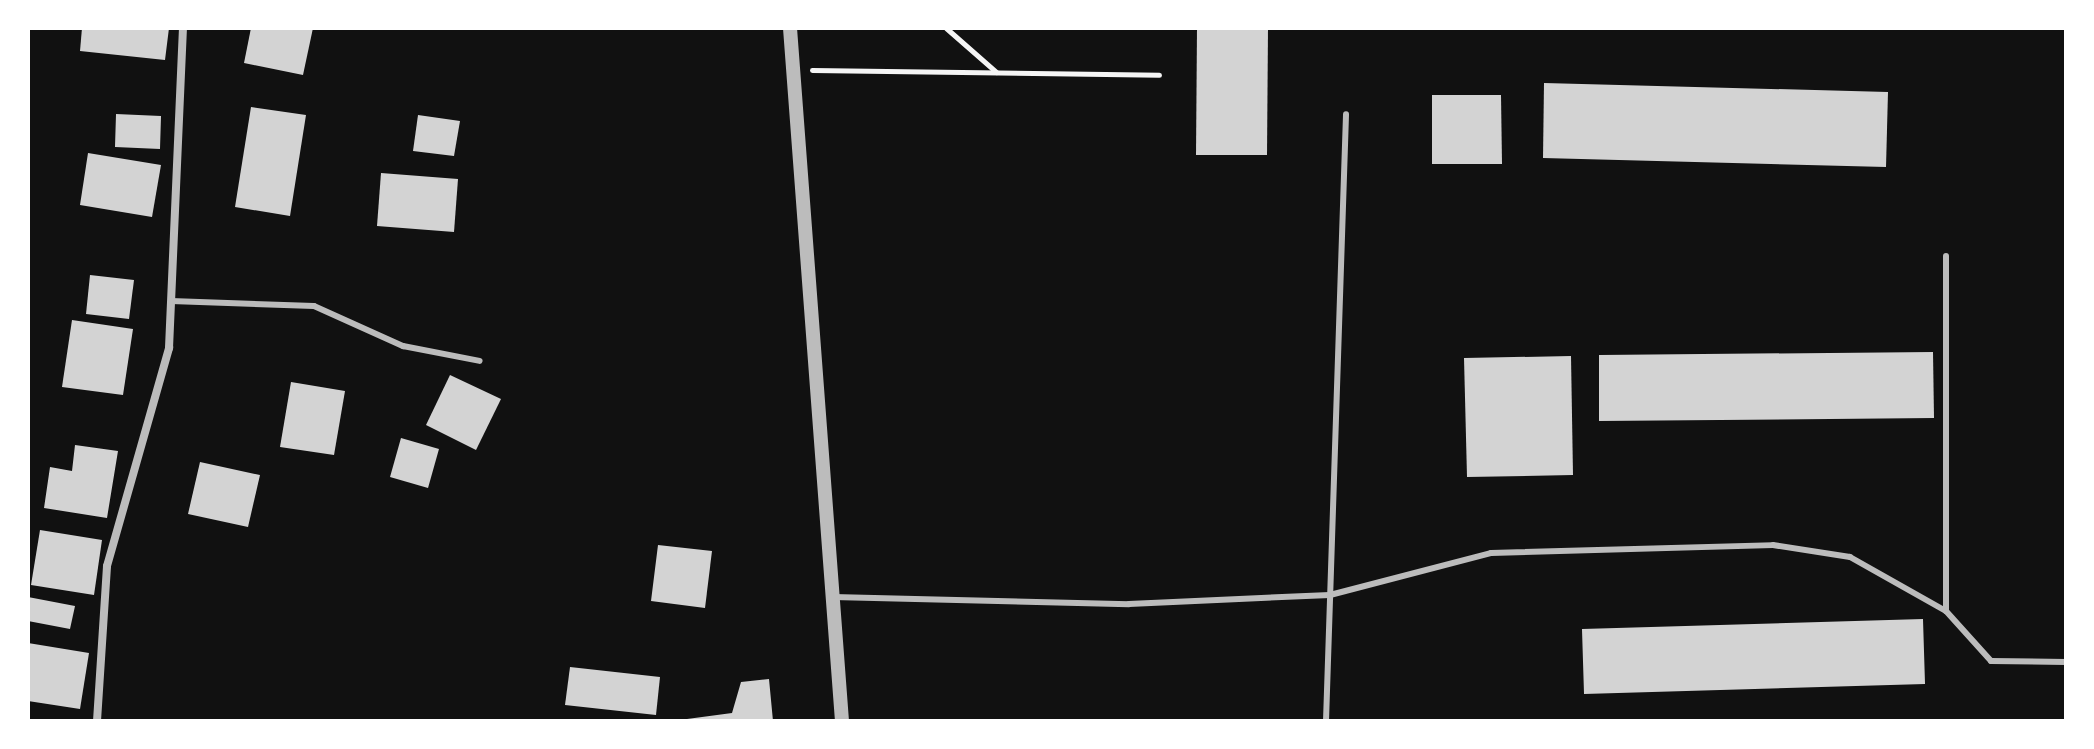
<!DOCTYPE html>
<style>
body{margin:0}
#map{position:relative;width:2094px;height:749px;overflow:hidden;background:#111;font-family:"Exo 2",sans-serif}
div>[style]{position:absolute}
.building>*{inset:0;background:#d3d3d3}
.path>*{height:5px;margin:-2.5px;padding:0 2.5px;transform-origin:2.5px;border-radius:2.5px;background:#f5f5f5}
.service>*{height:6px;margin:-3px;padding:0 3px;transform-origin:3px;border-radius:3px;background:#bcbcbc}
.minor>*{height:8px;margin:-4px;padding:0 4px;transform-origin:4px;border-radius:4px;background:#bcbcbc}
.tertiary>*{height:14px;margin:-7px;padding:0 7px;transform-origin:7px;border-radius:7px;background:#bcbcbc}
span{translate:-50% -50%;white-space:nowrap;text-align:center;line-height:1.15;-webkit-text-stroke:8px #fff;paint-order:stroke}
.frame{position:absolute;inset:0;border:30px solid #fff;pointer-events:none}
</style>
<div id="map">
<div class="building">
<i style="clip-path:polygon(82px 28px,169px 28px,165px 60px,80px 51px)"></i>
<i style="clip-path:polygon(251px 28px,313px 28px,303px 75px,244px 63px)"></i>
<i style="clip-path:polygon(1197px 28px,1268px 28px,1267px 155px,1196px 155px)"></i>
<i style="clip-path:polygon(1544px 83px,1888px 92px,1886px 167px,1543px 158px)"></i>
<i style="clip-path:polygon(1432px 95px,1501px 95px,1502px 164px,1432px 164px)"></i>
<i style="clip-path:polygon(251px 107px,306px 115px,290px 216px,235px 207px)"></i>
<i style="clip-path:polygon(116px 114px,161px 116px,160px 149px,115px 147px)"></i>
<i style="clip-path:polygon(418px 115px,460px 121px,454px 156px,413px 151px)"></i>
<i style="clip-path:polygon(88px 153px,161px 165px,152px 217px,80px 205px)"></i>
<i style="clip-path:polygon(381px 173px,458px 179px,454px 232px,377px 226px)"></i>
<i style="clip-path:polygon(90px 275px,134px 280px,129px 319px,86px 314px)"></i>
<i style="clip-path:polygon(72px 320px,133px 329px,123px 395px,62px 387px)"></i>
<i style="clip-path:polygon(1933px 352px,1934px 418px,1599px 421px,1599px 355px)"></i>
<i style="clip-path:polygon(1571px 356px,1573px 475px,1467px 477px,1464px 358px)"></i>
<i style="clip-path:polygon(450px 375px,501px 399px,476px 450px,426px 425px)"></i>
<i style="clip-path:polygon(291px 382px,345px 391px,334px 455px,280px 447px)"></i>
<i style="clip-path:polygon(401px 438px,439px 449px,428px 488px,390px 477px)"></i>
<i style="clip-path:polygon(75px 445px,118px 451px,107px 518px,44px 508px,50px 467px,72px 471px)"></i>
<i style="clip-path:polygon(200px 462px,260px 475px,248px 527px,188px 514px)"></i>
<i style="clip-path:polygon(40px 530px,102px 540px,94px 595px,31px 585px)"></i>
<i style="clip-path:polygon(658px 545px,712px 551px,705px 608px,651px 601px)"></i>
<i style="clip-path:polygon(28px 597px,75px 606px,70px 629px,28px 621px)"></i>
<i style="clip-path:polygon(1923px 619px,1925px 684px,1584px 694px,1582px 629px)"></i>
<i style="clip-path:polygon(28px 643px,89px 653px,80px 709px,28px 701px)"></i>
<i style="clip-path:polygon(570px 667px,660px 677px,656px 715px,565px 705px)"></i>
<i style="clip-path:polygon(769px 679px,773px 721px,672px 721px,732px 713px,741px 682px)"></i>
</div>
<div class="path">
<i style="left:946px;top:28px;width:67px;rotate:41.3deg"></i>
<i style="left:812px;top:70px;width:347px;rotate:0.8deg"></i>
</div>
<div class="service">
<i style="left:171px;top:301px;width:143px;rotate:2deg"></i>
<i style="left:314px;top:306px;width:98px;rotate:24.2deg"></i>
<i style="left:403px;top:346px;width:78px;rotate:11deg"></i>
<i style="left:833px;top:597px;width:296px;rotate:1.4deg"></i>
<i style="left:1129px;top:604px;width:201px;rotate:-2.6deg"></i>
<i style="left:1330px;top:595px;width:166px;rotate:-14.6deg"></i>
<i style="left:1491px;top:553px;width:282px;rotate:-1.6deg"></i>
<i style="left:1773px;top:545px;width:78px;rotate:8.9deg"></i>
<i style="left:1850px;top:557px;width:110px;rotate:29.4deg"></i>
<i style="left:1946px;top:611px;width:67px;rotate:48deg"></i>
<i style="left:1991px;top:661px;width:75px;rotate:0.8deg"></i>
<i style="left:1946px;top:611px;width:355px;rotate:-90deg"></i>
<i style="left:1326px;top:721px;width:607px;rotate:-88.11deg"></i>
</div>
<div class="minor">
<i style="left:97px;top:721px;width:155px;rotate:-86.3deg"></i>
<i style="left:107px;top:566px;width:227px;rotate:-74.1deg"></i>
<i style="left:169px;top:348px;width:320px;rotate:-87.5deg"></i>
</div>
<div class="tertiary">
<i style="left:790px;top:28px;width:695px;rotate:85.71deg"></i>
</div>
<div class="frame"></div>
</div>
